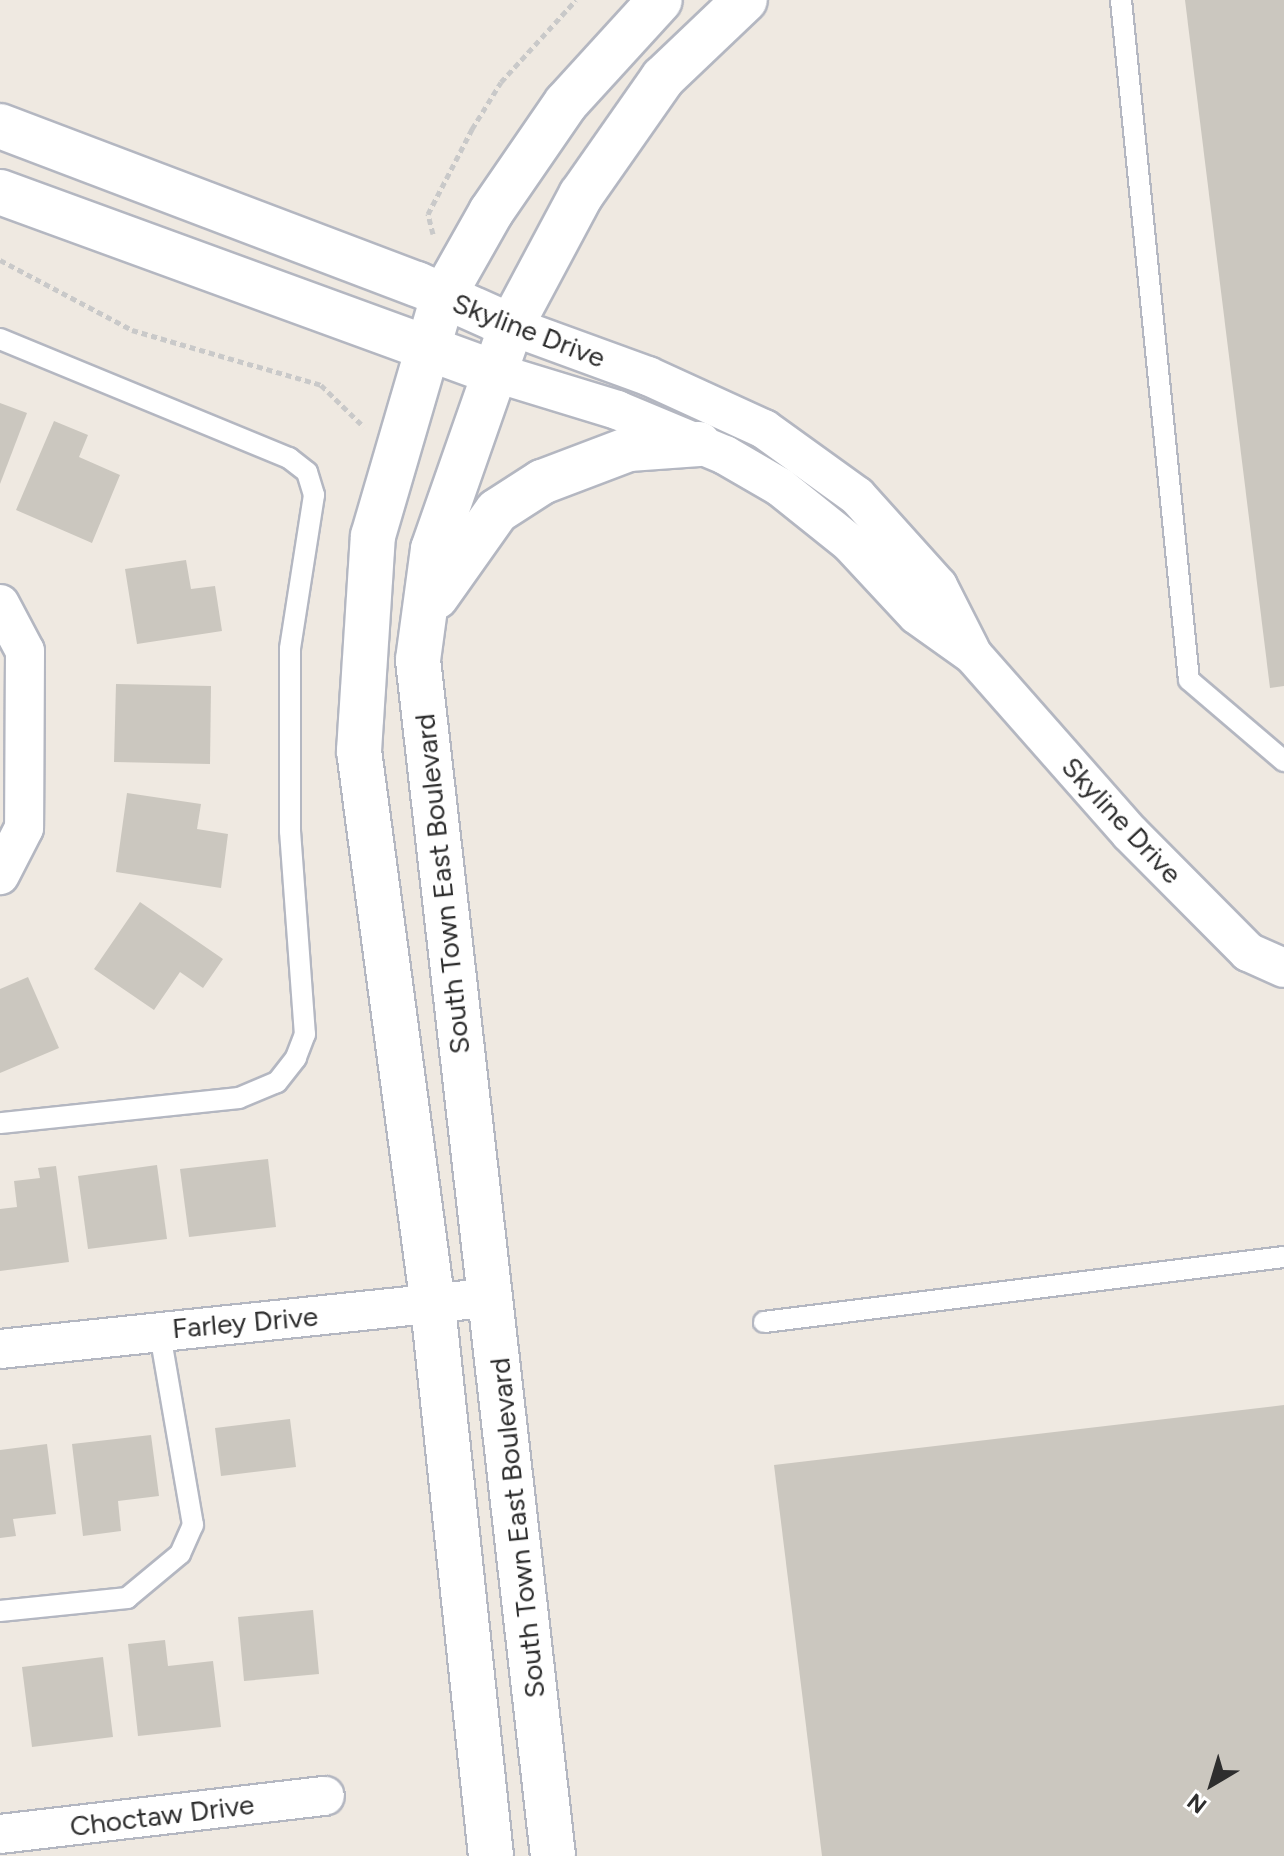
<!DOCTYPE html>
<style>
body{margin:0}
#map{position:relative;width:1284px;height:1856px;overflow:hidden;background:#efe9e1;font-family:Figtree,sans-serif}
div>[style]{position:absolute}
.building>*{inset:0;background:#cbc7bf}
.path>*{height:5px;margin-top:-2.5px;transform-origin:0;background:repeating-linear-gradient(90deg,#c9c9c9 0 6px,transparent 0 10px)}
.roads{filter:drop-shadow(2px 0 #b4b7c1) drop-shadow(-2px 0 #b4b7c1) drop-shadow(0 2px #b4b7c1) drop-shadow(0 -2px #b4b7c1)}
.lane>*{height:20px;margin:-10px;padding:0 10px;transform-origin:10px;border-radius:10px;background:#fff}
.street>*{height:38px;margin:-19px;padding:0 19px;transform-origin:19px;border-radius:19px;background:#fff}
.secondary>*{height:44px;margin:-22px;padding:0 22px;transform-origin:22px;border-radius:22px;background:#fff}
span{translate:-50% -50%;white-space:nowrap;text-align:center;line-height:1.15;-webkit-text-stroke:8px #fff;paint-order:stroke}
.street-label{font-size:28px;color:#2e2e2e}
.north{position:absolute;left:1172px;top:1744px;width:80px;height:80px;-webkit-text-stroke:6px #fff;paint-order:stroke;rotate:218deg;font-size:22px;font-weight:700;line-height:32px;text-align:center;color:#2e2e2e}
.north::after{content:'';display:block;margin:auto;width:28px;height:36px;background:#2e2e2e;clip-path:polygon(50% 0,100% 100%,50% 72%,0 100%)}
</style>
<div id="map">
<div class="building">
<i style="clip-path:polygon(1185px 0,1284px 0,1284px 686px,1270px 688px)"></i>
<i style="clip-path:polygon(0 403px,27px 413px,0 484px)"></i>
<i style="clip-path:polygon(54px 421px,88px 435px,79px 457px,120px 475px,92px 543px,16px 510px)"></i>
<i style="clip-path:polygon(186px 560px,191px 589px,215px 586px,222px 631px,137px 644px,125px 569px)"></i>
<i style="clip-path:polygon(116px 684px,211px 686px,210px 764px,114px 762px)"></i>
<i style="clip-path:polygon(127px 793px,201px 804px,197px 829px,228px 834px,221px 888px,116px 872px)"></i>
<i style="clip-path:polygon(140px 902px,223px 959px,203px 988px,180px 972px,154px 1010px,94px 969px)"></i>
<i style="clip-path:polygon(28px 977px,59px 1048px,0 1073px,0 989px)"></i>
<i style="clip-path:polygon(268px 1159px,276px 1227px,189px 1237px,180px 1169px)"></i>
<i style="clip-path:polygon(157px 1165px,167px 1239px,88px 1249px,78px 1176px)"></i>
<i style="clip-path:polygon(56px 1166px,69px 1262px,0 1271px,0 1209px,17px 1207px,14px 1181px,40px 1178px,38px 1168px)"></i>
<i style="clip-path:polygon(1284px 1405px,1284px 1856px,822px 1856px,774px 1465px)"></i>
<i style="clip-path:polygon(290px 1419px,296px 1467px,221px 1476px,215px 1428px)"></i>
<i style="clip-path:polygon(151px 1435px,159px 1496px,118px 1501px,121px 1531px,83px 1536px,72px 1444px)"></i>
<i style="clip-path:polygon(47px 1444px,56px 1514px,13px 1519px,16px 1536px,0 1538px,0 1450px)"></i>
<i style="clip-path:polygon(313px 1610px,319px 1674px,244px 1681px,238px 1617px)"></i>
<i style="clip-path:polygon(165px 1640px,168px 1666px,213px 1661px,221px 1727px,138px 1736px,128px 1644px)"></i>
<i style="clip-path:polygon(103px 1657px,113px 1737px,32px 1747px,22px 1667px)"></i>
</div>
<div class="path">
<i style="left:433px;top:234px;width:21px;rotate:-104deg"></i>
<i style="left:428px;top:214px;width:96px;rotate:-62.6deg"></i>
<i style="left:472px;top:129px;width:55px;rotate:-58.3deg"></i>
<i style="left:501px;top:82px;width:111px;rotate:-47.6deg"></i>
<i style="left:0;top:260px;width:149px;rotate:27.9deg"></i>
<i style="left:132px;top:330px;width:197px;rotate:16.2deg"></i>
<i style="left:321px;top:385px;width:60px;rotate:44.3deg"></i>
</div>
<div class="roads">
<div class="lane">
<i style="left:1121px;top:0;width:683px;rotate:84.29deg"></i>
<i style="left:1189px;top:680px;width:125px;rotate:40.5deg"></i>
<i style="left:0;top:339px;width:313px;rotate:22.4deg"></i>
<i style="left:289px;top:458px;width:23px;rotate:38deg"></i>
<i style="left:307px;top:472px;width:24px;rotate:73deg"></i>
<i style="left:314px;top:495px;width:156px;rotate:98.9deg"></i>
<i style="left:290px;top:649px;width:182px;rotate:90deg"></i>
<i style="left:290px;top:831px;width:204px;rotate:85.8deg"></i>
<i style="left:305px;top:1034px;width:26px;rotate:111deg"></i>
<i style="left:296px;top:1058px;width:31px;rotate:128deg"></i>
<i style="left:277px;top:1082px;width:41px;rotate:157.2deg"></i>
<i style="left:239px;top:1098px;width:240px;rotate:174deg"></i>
<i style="left:764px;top:1322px;width:524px;rotate:-7.13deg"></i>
<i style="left:0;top:1611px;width:128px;rotate:-5.8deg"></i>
<i style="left:127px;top:1598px;width:69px;rotate:-39.7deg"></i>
<i style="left:180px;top:1554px;width:32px;rotate:-66deg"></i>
<i style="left:193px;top:1525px;width:199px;rotate:-99.8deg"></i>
</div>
<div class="street">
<i style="left:511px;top:326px;width:146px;rotate:20.1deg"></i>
<i style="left:648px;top:376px;width:128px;rotate:24.6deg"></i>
<i style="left:764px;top:429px;width:115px;rotate:35.8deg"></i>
<i style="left:857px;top:496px;width:121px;rotate:48deg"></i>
<i style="left:938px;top:586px;width:71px;rotate:63.1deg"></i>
<i style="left:493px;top:372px;width:130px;rotate:17deg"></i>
<i style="left:617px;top:410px;width:117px;rotate:22.6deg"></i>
<i style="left:725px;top:455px;width:64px;rotate:30.2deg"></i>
<i style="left:780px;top:487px;width:90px;rotate:38.7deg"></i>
<i style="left:850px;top:543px;width:98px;rotate:47.1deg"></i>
<i style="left:917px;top:615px;width:69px;rotate:35.5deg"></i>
<i style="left:973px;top:655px;width:237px;rotate:48.6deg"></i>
<i style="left:1130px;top:833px;width:168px;rotate:45.2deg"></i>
<i style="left:1248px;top:952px;width:39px;rotate:24deg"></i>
<i style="left:0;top:604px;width:53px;rotate:62deg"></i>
<i style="left:25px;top:651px;width:177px;rotate:90.3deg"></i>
<i style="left:24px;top:828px;width:53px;rotate:117.1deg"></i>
<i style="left:0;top:1349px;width:494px;rotate:-6deg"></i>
<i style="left:0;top:1834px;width:327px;rotate:-6.7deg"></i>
</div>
<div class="secondary">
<i style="left:0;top:126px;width:446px;rotate:20.8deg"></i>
<i style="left:417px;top:284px;width:103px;rotate:24.1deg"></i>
<i style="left:0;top:192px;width:525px;rotate:20.06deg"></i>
<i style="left:436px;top:597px;width:105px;rotate:-54.7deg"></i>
<i style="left:497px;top:511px;width:54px;rotate:-32.8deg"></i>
<i style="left:542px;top:482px;width:93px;rotate:-20.8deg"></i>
<i style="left:629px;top:449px;width:70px;rotate:-4.1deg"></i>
<i style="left:491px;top:1856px;width:553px;rotate:-96.02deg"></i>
<i style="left:433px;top:1306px;width:560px;rotate:-97.59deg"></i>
<i style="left:359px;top:751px;width:215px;rotate:-86.3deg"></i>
<i style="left:373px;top:536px;width:249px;rotate:-73.7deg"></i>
<i style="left:443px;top:297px;width:98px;rotate:-60.5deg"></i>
<i style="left:491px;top:212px;width:132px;rotate:-55.5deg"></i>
<i style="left:566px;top:103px;width:139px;rotate:-47.6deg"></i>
<i style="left:553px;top:1856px;width:1204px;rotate:-96.44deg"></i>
<i style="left:418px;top:660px;width:112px;rotate:-82.3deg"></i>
<i style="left:433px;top:549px;width:236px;rotate:-70.7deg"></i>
<i style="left:511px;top:326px;width:149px;rotate:-61.9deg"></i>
<i style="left:581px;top:195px;width:143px;rotate:-55deg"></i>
<i style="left:663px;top:78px;width:113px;rotate:-43.6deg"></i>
</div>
</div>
<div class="street-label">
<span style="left:529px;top:330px;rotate:21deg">Skyline Drive</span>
<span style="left:1122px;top:820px;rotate:47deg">Skyline Drive</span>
<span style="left:442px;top:884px;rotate:-96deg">South Town East Boulevard</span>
<span style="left:245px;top:1322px;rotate:-5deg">Farley Drive</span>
<span style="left:517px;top:1528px;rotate:-96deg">South Town East Boulevard</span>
<span style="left:162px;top:1815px;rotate:-7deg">Choctaw Drive</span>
</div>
<div class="north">N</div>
</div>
